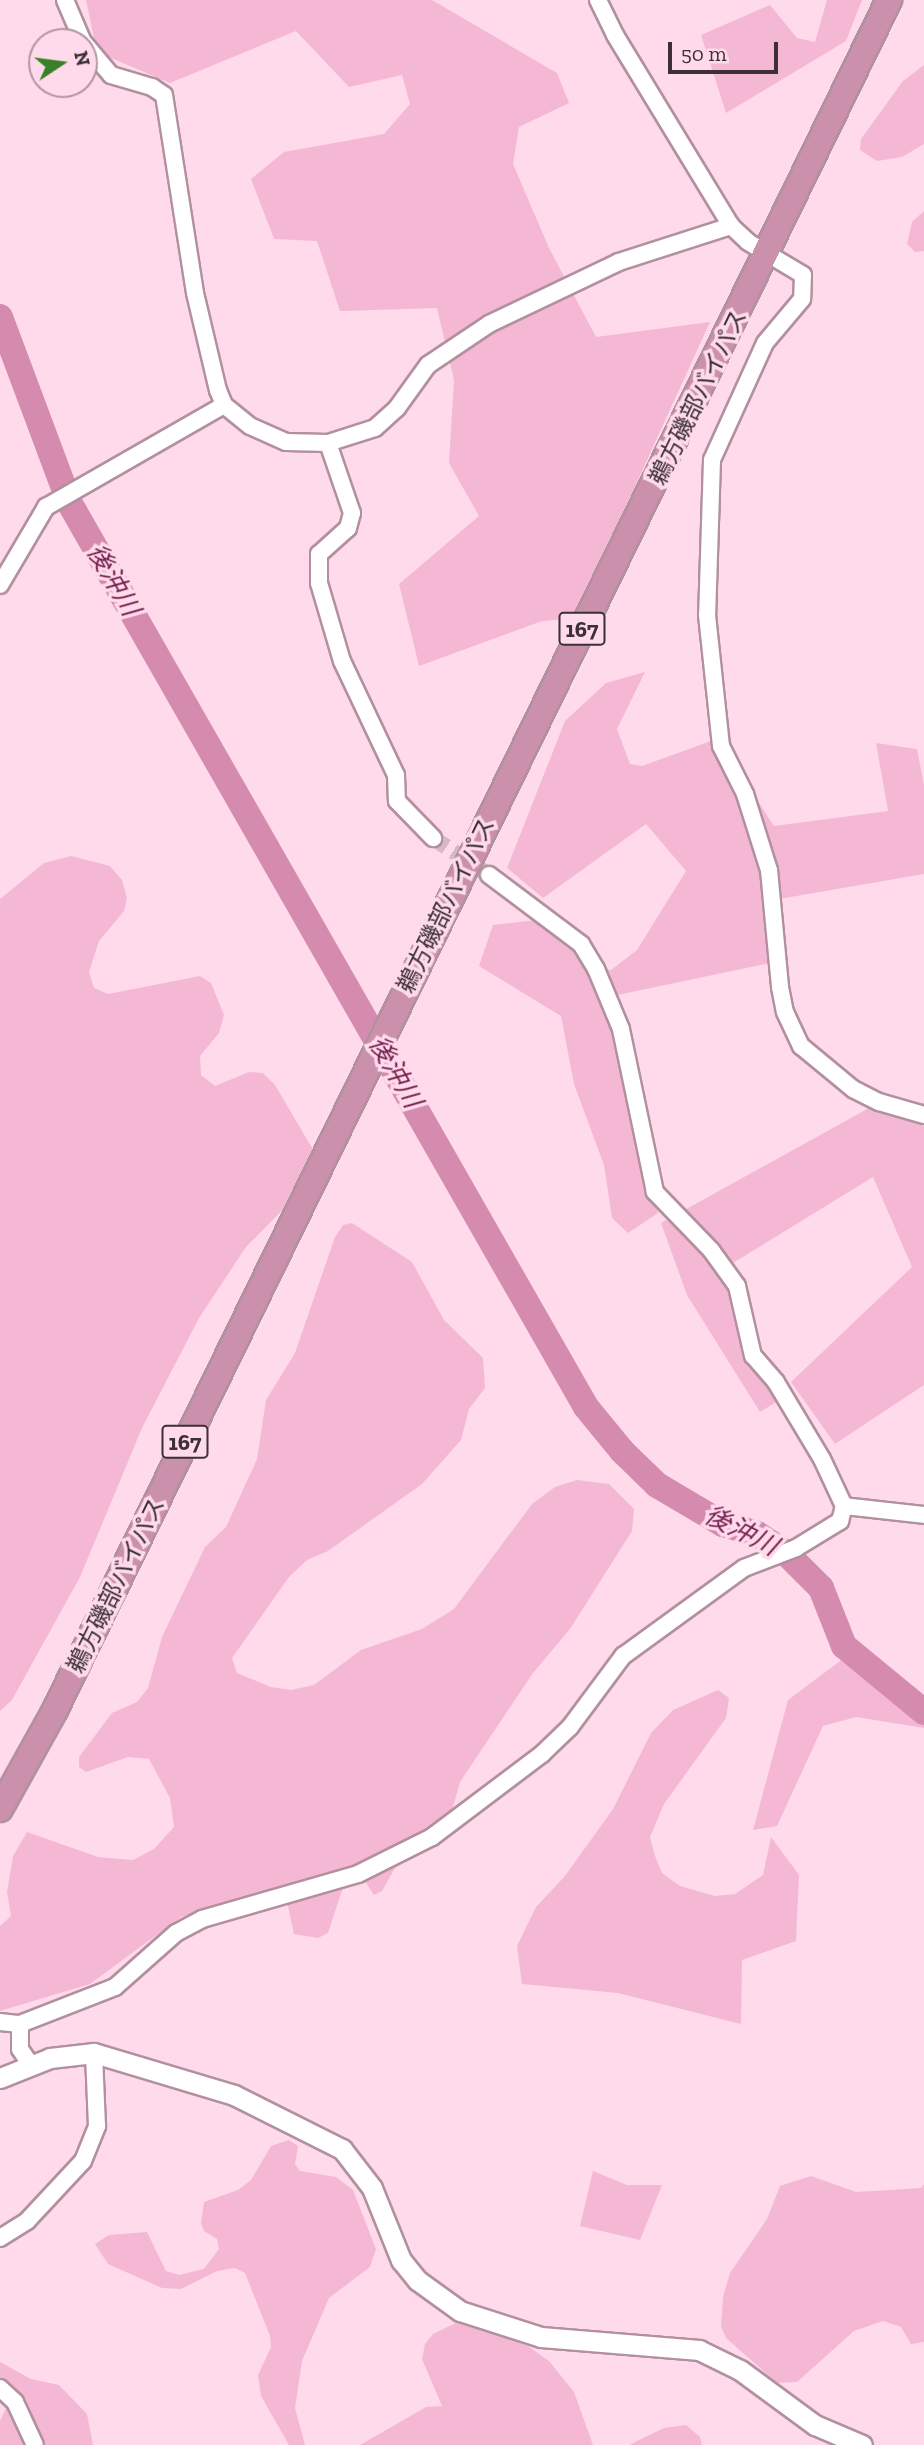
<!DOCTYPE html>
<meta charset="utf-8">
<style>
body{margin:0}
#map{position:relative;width:924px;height:2445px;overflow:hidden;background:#fedaea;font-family:"Zilla Slab","Noto Sans JP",serif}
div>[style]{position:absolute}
.green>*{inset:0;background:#f5b8d4}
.river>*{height:26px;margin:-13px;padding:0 13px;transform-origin:13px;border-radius:13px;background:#d58bae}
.minor-tunnel>*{height:16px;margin-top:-8px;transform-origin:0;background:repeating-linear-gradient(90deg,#d7b8c6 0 16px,transparent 0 24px)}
.roads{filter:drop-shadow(2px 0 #b2909f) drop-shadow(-2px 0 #b2909f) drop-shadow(0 2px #b2909f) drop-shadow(0 -2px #b2909f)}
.minor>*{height:16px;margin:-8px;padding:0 8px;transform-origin:8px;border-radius:8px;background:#fff}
.tertiary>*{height:19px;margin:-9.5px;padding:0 9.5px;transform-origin:9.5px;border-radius:9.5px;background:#fff}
.trunk>*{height:24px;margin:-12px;padding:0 12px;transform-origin:12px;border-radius:12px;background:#ca90ac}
span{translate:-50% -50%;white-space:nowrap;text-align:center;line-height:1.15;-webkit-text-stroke:7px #fedaea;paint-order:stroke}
.shield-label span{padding:2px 5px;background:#fedaea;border:2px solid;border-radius:5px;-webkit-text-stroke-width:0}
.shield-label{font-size:23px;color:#3c2f35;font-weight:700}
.street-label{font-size:24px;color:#3c2f35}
.water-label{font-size:26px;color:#741e4f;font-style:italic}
.north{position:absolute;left:28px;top:28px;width:70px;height:70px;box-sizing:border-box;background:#fedaea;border:2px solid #b096a2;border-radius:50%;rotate:77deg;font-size:19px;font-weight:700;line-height:28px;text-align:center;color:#3c2f35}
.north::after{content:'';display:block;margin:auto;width:24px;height:32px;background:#398128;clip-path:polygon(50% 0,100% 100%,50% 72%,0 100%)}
.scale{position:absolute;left:668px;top:42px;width:110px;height:32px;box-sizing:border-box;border:4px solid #3c2f35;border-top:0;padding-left:9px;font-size:21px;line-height:24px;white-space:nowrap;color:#3c2f35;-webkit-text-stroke:5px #fedaea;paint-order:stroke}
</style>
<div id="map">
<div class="green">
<i style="clip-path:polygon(86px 0,432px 0,557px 73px,569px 103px,519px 127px,513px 164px,549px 248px,596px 337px,710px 322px,575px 618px,542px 621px,419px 666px,399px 584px,479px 516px,449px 463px,454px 380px,437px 308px,340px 311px,317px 241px,274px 239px,251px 179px,284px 152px,384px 134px,410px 104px,402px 75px,349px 87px,296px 31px,170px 83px,97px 52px)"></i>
<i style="clip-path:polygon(827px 0,862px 0,846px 41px,726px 113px,701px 35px,770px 5px,797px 38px,815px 42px)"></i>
<i style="clip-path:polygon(924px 65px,924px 144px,902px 157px,877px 161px,860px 150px,861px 139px,903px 81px)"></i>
<i style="clip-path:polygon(924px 211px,924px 251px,915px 252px,907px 244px,912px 222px)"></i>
<i style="clip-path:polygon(645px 672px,617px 729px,630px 764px,642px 766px,711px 741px,711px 686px,724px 684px,734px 764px,774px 826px,888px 811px,876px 743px,917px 749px,924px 785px,924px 874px,779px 899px,770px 963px,608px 997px,658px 1213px,628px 1233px,612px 1218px,604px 1165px,574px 1084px,561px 1016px,479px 966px,493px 925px,555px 918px,600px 969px,611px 970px,637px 950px,686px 871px,646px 824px,543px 898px,507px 868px,565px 721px,606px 683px)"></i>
<i style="clip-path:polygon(71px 856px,110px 866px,122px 880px,127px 898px,124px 911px,99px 941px,89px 972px,94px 988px,108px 994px,200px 976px,211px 983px,224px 1015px,219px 1033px,200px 1056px,201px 1075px,215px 1086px,249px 1072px,263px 1073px,275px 1085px,312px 1148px,315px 1177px,246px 1247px,199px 1318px,142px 1428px,80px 1577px,12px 1700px,0 1711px,0 899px,44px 863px)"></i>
<i style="clip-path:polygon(878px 1103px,924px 1103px,924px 1385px,835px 1444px,791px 1382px,912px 1267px,873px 1177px,728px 1266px,739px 1342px,781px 1399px,760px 1412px,687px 1295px,661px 1223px)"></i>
<i style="clip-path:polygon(352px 1223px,412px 1262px,444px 1320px,483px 1358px,485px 1388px,469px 1409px,461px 1440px,422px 1484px,328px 1551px,307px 1560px,289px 1577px,232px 1658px,237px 1673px,271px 1687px,291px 1690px,314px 1685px,361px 1650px,422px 1629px,454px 1609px,532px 1504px,555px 1487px,577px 1480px,609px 1484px,634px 1509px,632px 1531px,570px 1629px,533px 1673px,460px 1782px,451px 1814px,399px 1861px,382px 1891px,374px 1895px,362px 1877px,345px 1881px,328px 1933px,318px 1938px,294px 1934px,288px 1906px,277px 1893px,253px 1897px,181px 1917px,90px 1984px,0 2011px,0 1926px,11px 1916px,7px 1892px,13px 1856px,27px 1832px,98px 1857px,133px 1860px,154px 1849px,174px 1827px,170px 1798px,149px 1759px,128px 1757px,86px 1772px,79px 1767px,79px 1757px,112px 1713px,137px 1702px,148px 1688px,162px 1637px,205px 1547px,226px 1527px,257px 1459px,266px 1400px,295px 1353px,335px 1237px,343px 1225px)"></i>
<i style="clip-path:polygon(844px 1658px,896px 1705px,924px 1720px,924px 1728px,856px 1717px,823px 1726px,777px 1826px,753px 1830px,788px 1700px)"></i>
<i style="clip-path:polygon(718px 1690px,729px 1698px,726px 1718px,664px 1804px,650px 1837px,655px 1856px,662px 1873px,680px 1886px,715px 1896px,735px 1894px,763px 1875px,771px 1837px,799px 1875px,796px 1941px,742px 1960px,741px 2024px,618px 1993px,522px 1984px,517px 1946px,536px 1907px,565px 1876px,613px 1809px,651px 1733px,673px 1710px)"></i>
<i style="clip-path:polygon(289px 2140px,298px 2146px,295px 2164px,300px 2171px,336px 2177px,353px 2190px,376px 2249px,370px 2267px,329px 2298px,302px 2361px,295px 2408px,305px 2445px,289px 2445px,261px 2396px,258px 2375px,271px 2347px,270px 2336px,245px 2273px,235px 2268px,217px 2271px,181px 2289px,162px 2288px,108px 2264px,95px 2244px,109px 2235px,147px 2232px,166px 2271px,179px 2275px,204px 2269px,219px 2249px,217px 2239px,204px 2231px,201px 2223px,204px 2202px,238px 2190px,251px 2180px,271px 2146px)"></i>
<i style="clip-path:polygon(593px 2171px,627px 2185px,662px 2185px,640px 2240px,580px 2226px)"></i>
<i style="clip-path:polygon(811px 2176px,856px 2192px,921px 2188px,924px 2184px,924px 2342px,911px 2344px,901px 2327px,883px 2321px,854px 2331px,797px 2382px,777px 2383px,726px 2338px,721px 2327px,723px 2297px,730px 2273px,767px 2219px,780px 2186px)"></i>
<i style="clip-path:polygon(458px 2322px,528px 2346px,549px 2361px,574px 2392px,593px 2445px,360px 2445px,426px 2407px,442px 2406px,422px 2359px,425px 2344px,433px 2334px)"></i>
<i style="clip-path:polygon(0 2362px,31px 2379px,59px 2385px,87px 2414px,93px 2445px,0 2445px,0 2421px,6px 2408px,0 2391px)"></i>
<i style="clip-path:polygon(686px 2425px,700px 2437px,702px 2445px,629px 2445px,664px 2428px)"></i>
</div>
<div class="river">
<i style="left:0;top:317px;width:197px;rotate:69.5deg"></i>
<i style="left:69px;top:502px;width:1042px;rotate:60.26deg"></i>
<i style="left:586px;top:1407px;width:57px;rotate:50.7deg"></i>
<i style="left:622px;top:1451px;width:49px;rotate:44.2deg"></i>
<i style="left:657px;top:1485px;width:77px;rotate:30.6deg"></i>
<i style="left:723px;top:1524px;width:35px;rotate:16deg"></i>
<i style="left:757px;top:1534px;width:33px;rotate:33deg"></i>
<i style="left:785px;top:1552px;width:51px;rotate:45deg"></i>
<i style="left:821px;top:1588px;width:62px;rotate:68.4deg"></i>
<i style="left:844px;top:1646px;width:104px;rotate:39.5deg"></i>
</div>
<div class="minor-tunnel">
<i style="left:433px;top:838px;width:67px;rotate:33.5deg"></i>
</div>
<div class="roads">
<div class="minor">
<i style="left:65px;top:0;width:46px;rotate:66.8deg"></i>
<i style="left:598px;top:0;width:39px;rotate:64deg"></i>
<i style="left:615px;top:35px;width:223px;rotate:58.7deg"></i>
<i style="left:731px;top:226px;width:23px;rotate:43deg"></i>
<i style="left:748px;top:242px;width:64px;rotate:31deg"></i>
<i style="left:803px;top:275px;width:24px;rotate:92deg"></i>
<i style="left:802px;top:299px;width:57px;rotate:130.1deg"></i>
<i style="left:765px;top:343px;width:128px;rotate:114.4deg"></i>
<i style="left:712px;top:460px;width:155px;rotate:91.8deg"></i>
<i style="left:707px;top:615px;width:132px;rotate:83.9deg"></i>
<i style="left:721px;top:746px;width:54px;rotate:63.4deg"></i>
<i style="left:745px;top:794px;width:80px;rotate:72.5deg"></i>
<i style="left:769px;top:870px;width:118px;rotate:84.6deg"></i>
<i style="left:780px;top:987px;width:25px;rotate:79deg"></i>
<i style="left:785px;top:1012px;width:38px;rotate:65deg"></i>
<i style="left:801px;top:1046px;width:67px;rotate:39.6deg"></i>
<i style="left:853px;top:1089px;width:29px;rotate:27deg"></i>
<i style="left:879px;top:1102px;width:47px;rotate:16.1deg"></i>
<i style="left:84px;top:43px;width:42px;rotate:49.8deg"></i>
<i style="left:111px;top:75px;width:43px;rotate:16.3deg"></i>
<i style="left:152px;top:87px;width:14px;rotate:34deg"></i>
<i style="left:164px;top:95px;width:200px;rotate:81.1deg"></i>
<i style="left:195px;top:293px;width:100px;rotate:76.7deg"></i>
<i style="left:218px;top:390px;width:16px;rotate:68deg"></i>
<i style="left:224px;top:405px;width:33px;rotate:39deg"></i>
<i style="left:250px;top:426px;width:39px;rotate:24deg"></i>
<i style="left:286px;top:442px;width:42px;rotate:1.4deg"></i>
<i style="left:328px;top:443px;width:49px;rotate:-17.7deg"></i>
<i style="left:375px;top:428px;width:30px;rotate:-42deg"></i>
<i style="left:397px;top:408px;width:53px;rotate:-54.2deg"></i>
<i style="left:428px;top:365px;width:73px;rotate:-33.9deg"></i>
<i style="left:489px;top:324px;width:144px;rotate:-25.5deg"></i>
<i style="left:619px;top:262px;width:118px;rotate:-17.8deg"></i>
<i style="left:328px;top:443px;width:74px;rotate:71.1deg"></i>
<i style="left:352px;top:513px;width:16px;rotate:105deg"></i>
<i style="left:348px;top:528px;width:39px;rotate:138deg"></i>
<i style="left:319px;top:554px;width:29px;rotate:90deg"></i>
<i style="left:319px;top:583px;width:81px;rotate:73.6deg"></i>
<i style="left:342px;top:661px;width:126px;rotate:64.7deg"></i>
<i style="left:396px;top:775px;width:26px;rotate:88deg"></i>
<i style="left:397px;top:801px;width:52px;rotate:45.8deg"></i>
<i style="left:0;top:585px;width:91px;rotate:-59.5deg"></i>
<i style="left:46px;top:507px;width:205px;rotate:-29.8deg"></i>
<i style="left:844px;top:1506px;width:81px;rotate:6.4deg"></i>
<i style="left:0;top:2022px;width:20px;rotate:6deg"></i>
<i style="left:20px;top:2024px;width:102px;rotate:-21.3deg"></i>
<i style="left:115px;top:1987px;width:81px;rotate:-41.5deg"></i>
<i style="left:176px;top:1933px;width:30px;rotate:-28deg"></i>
<i style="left:202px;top:1919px;width:162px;rotate:-16.1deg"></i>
<i style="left:358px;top:1874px;width:83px;rotate:-26.6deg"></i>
<i style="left:432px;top:1837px;width:138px;rotate:-37deg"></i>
<i style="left:542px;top:1754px;width:39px;rotate:-44deg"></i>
<i style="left:570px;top:1727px;width:89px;rotate:-53.3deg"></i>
<i style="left:623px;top:1656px;width:150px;rotate:-36deg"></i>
<i style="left:744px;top:1568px;width:56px;rotate:-21deg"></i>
<i style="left:796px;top:1548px;width:52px;rotate:-31.5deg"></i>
<i style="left:840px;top:1521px;width:16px;rotate:-75deg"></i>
<i style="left:844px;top:1506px;width:52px;rotate:-115.1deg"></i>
<i style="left:822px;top:1459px;width:90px;rotate:-120.9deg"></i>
<i style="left:776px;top:1382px;width:35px;rotate:-131deg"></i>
<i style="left:753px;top:1356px;width:72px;rotate:-102.9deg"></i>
<i style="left:737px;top:1286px;width:44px;rotate:-125.8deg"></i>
<i style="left:711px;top:1250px;width:81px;rotate:-134deg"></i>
<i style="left:655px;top:1192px;width:167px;rotate:-101.8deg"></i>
<i style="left:621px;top:1029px;width:65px;rotate:-112.6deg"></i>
<i style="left:596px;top:969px;width:29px;rotate:-121deg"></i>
<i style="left:581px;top:944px;width:115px;rotate:-143.1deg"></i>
<i style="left:20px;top:2024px;width:25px;rotate:90deg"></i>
<i style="left:20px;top:2049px;width:18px;rotate:56deg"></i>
<i style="left:0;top:2238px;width:32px;rotate:-32deg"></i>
<i style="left:27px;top:2221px;width:82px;rotate:-47deg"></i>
<i style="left:83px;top:2161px;width:38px;rotate:-68deg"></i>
<i style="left:97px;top:2126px;width:73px;rotate:-92.4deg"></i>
<i style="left:0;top:2388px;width:21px;rotate:43deg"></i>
<i style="left:15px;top:2402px;width:47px;rotate:65.1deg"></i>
</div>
<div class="tertiary">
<i style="left:0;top:2078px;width:54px;rotate:-21.8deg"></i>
<i style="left:50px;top:2058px;width:44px;rotate:-6.5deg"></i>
<i style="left:94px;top:2053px;width:146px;rotate:16.7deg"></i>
<i style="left:234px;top:2095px;width:121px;rotate:26.6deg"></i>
<i style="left:342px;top:2149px;width:49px;rotate:52.4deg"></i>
<i style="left:372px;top:2188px;width:78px;rotate:68.1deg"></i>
<i style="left:401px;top:2260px;width:26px;rotate:51deg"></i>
<i style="left:417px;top:2280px;width:53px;rotate:35.8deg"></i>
<i style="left:460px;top:2311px;width:85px;rotate:17.8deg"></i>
<i style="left:541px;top:2337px;width:159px;rotate:4.7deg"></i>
<i style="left:699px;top:2350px;width:46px;rotate:26deg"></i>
<i style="left:740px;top:2370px;width:93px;rotate:36.3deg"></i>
<i style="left:815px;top:2425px;width:51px;rotate:23.1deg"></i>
</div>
<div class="trunk">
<i style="left:0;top:1809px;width:113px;rotate:-60.9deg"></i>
<i style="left:55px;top:1710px;width:1903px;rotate:-64deg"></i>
</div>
</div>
<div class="shield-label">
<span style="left:582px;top:629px">167</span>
<span style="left:185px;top:1442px">167</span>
</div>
<div class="street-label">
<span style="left:698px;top:397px;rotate:-64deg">鵜方磯部バイパス</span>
<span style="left:446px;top:905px;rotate:-64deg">鵜方磯部バイパス</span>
<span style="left:116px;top:1585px;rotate:-64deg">鵜方磯部バイパス</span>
</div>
<div class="water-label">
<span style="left:113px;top:580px;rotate:60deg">後沖川</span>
<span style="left:395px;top:1072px;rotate:60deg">後沖川</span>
<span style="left:741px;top:1531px;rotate:27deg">後沖川</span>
</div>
<div class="north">N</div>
<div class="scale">50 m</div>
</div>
